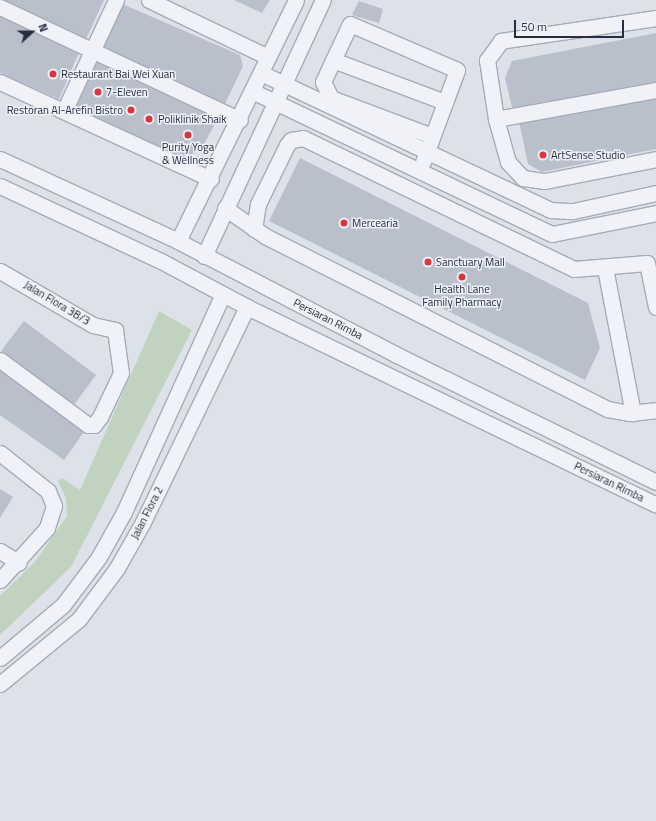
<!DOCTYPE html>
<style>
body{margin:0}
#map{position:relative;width:656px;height:821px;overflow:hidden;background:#dde1e9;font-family:"Titillium Web",sans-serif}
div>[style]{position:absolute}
.green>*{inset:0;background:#c1d3be}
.building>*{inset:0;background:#babfcc}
.roads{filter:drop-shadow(1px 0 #a6abb7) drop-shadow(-1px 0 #a6abb7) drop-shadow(0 1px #a6abb7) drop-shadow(0 -1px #a6abb7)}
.minor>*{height:15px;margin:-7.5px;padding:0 7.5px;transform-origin:7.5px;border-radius:7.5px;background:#f0f2f7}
.dots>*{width:11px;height:11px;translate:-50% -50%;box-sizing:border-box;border:2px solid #edf0f6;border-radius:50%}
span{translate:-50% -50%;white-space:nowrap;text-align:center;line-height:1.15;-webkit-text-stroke:3px #edf0f6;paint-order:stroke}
.poi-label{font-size:11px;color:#252d41}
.left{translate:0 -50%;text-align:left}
.right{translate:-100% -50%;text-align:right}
.street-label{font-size:11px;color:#252d41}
.north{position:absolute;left:12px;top:12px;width:40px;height:40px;-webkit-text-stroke:3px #edf0f6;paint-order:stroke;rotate:69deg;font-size:11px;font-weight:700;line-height:16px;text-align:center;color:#252d41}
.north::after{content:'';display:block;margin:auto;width:14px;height:18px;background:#252d41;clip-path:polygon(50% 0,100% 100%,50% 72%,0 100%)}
.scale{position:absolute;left:514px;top:20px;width:110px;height:18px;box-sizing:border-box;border:2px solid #252d41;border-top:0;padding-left:5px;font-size:12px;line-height:14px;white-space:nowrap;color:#252d41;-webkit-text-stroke:3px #edf0f6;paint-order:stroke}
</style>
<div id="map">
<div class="green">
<i style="clip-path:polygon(159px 311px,192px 330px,71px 567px,0 635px,0 596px,34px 563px,67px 516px,66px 498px,58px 481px,62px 478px,80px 490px)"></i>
</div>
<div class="building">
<i style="clip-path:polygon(4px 0,104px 0,86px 39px)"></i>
<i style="clip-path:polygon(234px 0,270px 0,262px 13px)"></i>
<i style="clip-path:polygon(359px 1px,383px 9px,379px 23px,352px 15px)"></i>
<i style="clip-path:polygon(120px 3px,240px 55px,243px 66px,224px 106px,100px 48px)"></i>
<i style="clip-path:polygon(0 11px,81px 48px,59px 99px,0 73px)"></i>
<i style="clip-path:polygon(656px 33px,656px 82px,513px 111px,505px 78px,512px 61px)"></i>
<i style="clip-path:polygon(95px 56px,220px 115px,200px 151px,184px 157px,74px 109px)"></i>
<i style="clip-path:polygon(656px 92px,656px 149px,542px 172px,528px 164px,519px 121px)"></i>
<i style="clip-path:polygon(300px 158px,588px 303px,600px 348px,585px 380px,269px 221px)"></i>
<i style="clip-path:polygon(24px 321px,96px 375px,73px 406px,1px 351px)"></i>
<i style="clip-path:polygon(0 368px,86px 429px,64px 460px,0 415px)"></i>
<i style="clip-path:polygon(0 489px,13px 497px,0 518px)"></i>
</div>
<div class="roads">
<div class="minor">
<i style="left:149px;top:0;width:132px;rotate:25.6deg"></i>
<i style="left:0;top:7px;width:265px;rotate:25.2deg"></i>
<i style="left:656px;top:18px;width:157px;rotate:171.6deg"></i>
<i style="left:501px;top:41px;width:24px;rotate:126deg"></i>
<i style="left:487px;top:60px;width:60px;rotate:81.3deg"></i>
<i style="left:496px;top:119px;width:45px;rotate:74.4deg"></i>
<i style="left:508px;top:162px;width:22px;rotate:47deg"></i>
<i style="left:523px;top:178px;width:22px;rotate:8deg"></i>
<i style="left:545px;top:181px;width:113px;rotate:-11.2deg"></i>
<i style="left:333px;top:60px;width:120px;rotate:20.6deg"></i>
<i style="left:261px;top:73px;width:321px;rotate:25.3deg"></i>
<i style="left:551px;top:210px;width:22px;rotate:3deg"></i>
<i style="left:573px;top:211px;width:85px;rotate:-12.2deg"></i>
<i style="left:0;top:82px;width:232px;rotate:24.7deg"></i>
<i style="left:252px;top:91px;width:332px;rotate:25.5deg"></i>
<i style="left:552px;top:234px;width:106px;rotate:-11.4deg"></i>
<i style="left:64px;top:111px;width:123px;rotate:-64.9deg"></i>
<i style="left:496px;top:119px;width:163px;rotate:-10.3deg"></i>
<i style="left:0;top:159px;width:196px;rotate:24.7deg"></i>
<i style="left:178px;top:241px;width:247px;rotate:27.5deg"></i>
<i style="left:397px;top:355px;width:288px;rotate:26.1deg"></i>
<i style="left:423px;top:162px;width:98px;rotate:-69.7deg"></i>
<i style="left:457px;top:70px;width:116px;rotate:-156.7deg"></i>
<i style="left:350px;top:24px;width:64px;rotate:115deg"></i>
<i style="left:323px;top:82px;width:18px;rotate:63deg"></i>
<i style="left:331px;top:98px;width:108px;rotate:20.6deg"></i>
<i style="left:0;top:186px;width:178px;rotate:25deg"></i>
<i style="left:161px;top:261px;width:98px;rotate:28.1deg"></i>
<i style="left:247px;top:307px;width:454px;rotate:25.8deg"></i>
<i style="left:225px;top:208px;width:49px;rotate:35deg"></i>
<i style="left:265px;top:236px;width:383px;rotate:26.8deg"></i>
<i style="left:607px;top:409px;width:22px;rotate:10deg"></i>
<i style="left:629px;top:413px;width:27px;rotate:-6deg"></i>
<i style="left:254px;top:229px;width:25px;rotate:-81deg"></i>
<i style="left:258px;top:204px;width:66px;rotate:-63.8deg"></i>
<i style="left:287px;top:145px;width:6px;rotate:-51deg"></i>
<i style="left:291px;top:140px;width:12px;rotate:-9deg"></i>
<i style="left:303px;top:138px;width:301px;rotate:25.8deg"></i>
<i style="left:574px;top:269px;width:73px;rotate:-4.7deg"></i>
<i style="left:647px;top:263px;width:45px;rotate:78.4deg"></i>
<i style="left:178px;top:241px;width:268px;rotate:-63.9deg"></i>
<i style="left:204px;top:256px;width:282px;rotate:-65.1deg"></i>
<i style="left:605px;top:268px;width:148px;rotate:79.1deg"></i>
<i style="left:0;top:271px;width:108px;rotate:30.1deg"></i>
<i style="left:93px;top:325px;width:23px;rotate:13deg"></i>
<i style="left:115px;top:330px;width:43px;rotate:82.1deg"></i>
<i style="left:121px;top:373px;width:49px;rotate:115.5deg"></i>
<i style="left:100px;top:417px;width:10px;rotate:127deg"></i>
<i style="left:94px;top:425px;width:6px;rotate:180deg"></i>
<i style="left:88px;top:425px;width:109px;rotate:-143.5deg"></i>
<i style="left:0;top:453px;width:61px;rotate:38.4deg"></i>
<i style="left:48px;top:491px;width:16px;rotate:68deg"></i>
<i style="left:54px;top:506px;width:23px;rotate:108deg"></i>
<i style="left:47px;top:528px;width:70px;rotate:132.1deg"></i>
<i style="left:0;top:551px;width:22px;rotate:32deg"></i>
<i style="left:0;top:658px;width:82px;rotate:-40.1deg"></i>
<i style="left:63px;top:605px;width:60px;rotate:-53.1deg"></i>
<i style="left:99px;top:557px;width:51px;rotate:-60.9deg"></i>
<i style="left:124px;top:512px;width:239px;rotate:-65.6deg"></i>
<i style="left:0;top:684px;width:102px;rotate:-39.4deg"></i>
<i style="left:79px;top:619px;width:64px;rotate:-53.3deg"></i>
<i style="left:117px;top:568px;width:53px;rotate:-60.5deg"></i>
<i style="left:143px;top:522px;width:239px;rotate:-64.2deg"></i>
</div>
</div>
<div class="dots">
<i style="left:53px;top:74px;background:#da363f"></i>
<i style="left:98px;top:92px;background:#da363f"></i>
<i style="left:131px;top:110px;background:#da363f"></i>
<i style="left:149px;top:119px;background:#da363f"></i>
<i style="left:188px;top:135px;background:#da363f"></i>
<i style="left:543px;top:155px;background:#da363f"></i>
<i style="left:344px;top:223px;background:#da363f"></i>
<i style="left:428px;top:262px;background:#da363f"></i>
<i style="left:462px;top:277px;background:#da363f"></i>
</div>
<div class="poi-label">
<span class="left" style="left:61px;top:74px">Restaurant Bai Wei Xuan</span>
<span class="left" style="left:106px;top:92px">7-Eleven</span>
<span class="right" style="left:123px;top:110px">Restoran Al-Arefin Bistro</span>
<span class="left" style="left:158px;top:119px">Poliklinik Shaik</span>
<span style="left:188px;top:154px">Purity Yoga<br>&amp; Wellness</span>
<span class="left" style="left:551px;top:155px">ArtSense Studio</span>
<span class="left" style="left:352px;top:223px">Mercearia</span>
<span class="left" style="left:436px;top:262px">Sanctuary Mall</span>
<span style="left:462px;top:296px">Health Lane<br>Family Pharmacy</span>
</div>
<div class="street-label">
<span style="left:57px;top:303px;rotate:31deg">Jalan Flora 3B/3</span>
<span style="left:328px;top:319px;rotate:27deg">Persiaran Rimba</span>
<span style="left:609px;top:482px;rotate:26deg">Persiaran Rimba</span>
<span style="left:147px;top:513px;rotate:-63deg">Jalan Flora 2</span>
</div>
<div class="north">N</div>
<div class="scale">50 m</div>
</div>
